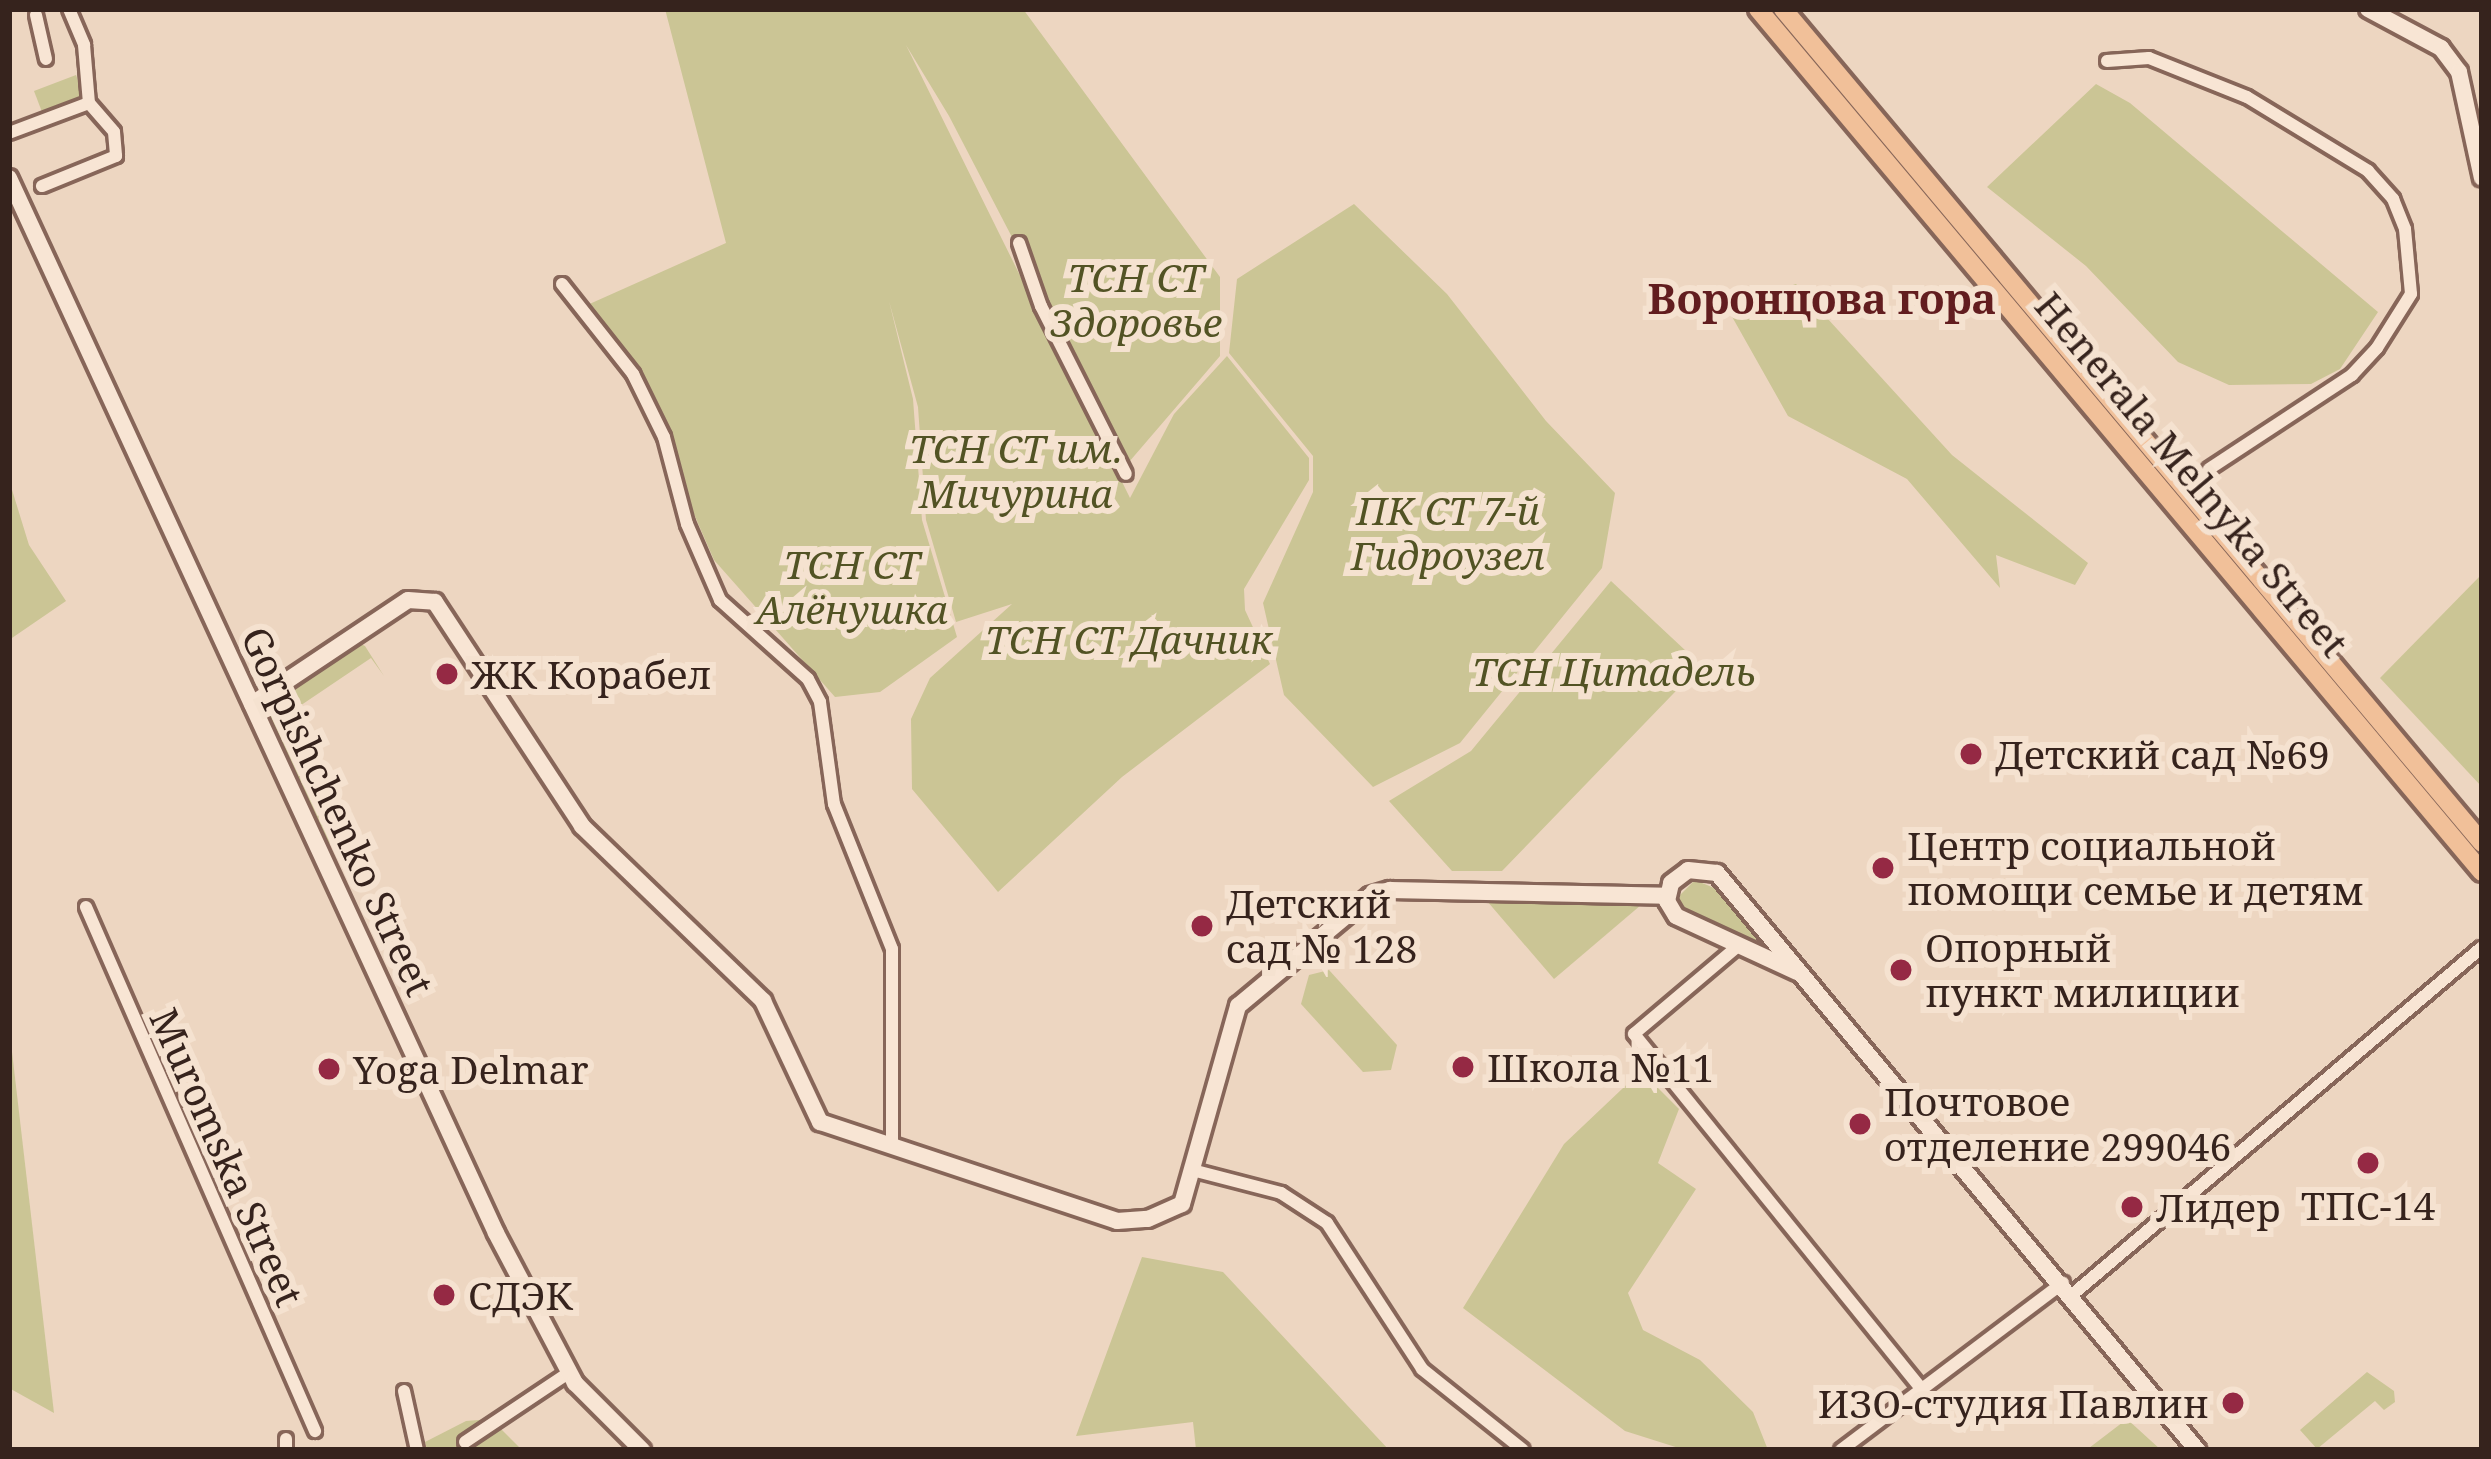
<!DOCTYPE html>
<meta charset="utf-8">
<style>
body{margin:0}
#map{position:relative;width:2491px;height:1459px;overflow:hidden;background:#edd6c1;font-family:"Noto Serif",serif}
div>[style]{position:absolute}
.green>*{inset:0;background:#cbc595}
.roads{filter:drop-shadow(3px 0 #876659) drop-shadow(-3px 0 #876659) drop-shadow(0 3px #876659) drop-shadow(0 -3px #876659)}
.street>*{height:12px;margin:-6px;padding:0 6px;transform-origin:6px;border-radius:6px;background:#f8e5d4}
.secondary>*{height:16px;margin:-8px;padding:0 8px;transform-origin:8px;border-radius:8px;background:#f8e5d4}
.primary>*{height:18px;margin:-9px;padding:0 9px;transform-origin:9px;border-radius:9px;background:#f1c099}
.dots>*{width:33px;height:33px;translate:-50% -50%;box-sizing:border-box;border:6px solid #f5e2d0;border-radius:50%}
span{translate:-50% -50%;white-space:nowrap;text-align:center;line-height:1.15;-webkit-text-stroke:12px #f5e2d0;paint-order:stroke}
.park-label{font-size:39px;color:#525324;font-style:italic}
.street-label{font-size:39px;color:#36231d}
.poi-label{font-size:39px;color:#36231d}
.left{translate:0 -50%;text-align:left}
.right{translate:-100% -50%;text-align:right}
.neighbourhood-label{font-size:42px;color:#621d1f;font-weight:700}
.frame{position:absolute;inset:0;border:12px solid #36231d;pointer-events:none}
</style>
<div id="map">
<div class="green">
<i style="clip-path:polygon(665px 9px,1023px 9px,1220px 277px,1220px 356px,1129px 462px,949px 116px,906px 45px,1130px 498px,1174px 414px,1227px 356px,1309px 458px,1309px 480px,1244px 589px,1245px 610px,1270px 664px,1122px 777px,998px 892px,912px 789px,911px 719px,930px 678px,1012px 604px,956px 622px,926px 520px,918px 407px,889px 301px,913px 399px,922px 520px,957px 637px,880px 692px,835px 697px,714px 560px,633px 374px,585px 306px,726px 243px)"></i>
<i style="clip-path:polygon(76px 75px,84px 96px,42px 112px,34px 91px)"></i>
<i style="clip-path:polygon(2096px 84px,2130px 103px,2378px 312px,2340px 369px,2311px 384px,2229px 385px,2178px 362px,2086px 266px,1987px 187px)"></i>
<i style="clip-path:polygon(1354px 204px,1447px 294px,1546px 421px,1615px 493px,1602px 568px,1460px 743px,1373px 787px,1284px 695px,1263px 603px,1313px 492px,1313px 456px,1229px 353px,1237px 279px)"></i>
<i style="clip-path:polygon(1796px 284px,1952px 455px,2088px 563px,2075px 585px,1996px 555px,2000px 588px,1907px 479px,1788px 416px,1726px 306px)"></i>
<i style="clip-path:polygon(9px 480px,29px 545px,66px 601px,9px 640px)"></i>
<i style="clip-path:polygon(2482px 574px,2482px 787px,2380px 678px)"></i>
<i style="clip-path:polygon(1611px 581px,1701px 665px,1502px 871px,1452px 871px,1389px 801px,1471px 751px)"></i>
<i style="clip-path:polygon(355px 641px,365px 646px,384px 676px,371px 658px,279px 720px,331px 835px,329px 846px,264px 721px,272px 703px)"></i>
<i style="clip-path:polygon(1695px 880px,1719px 890px,1770px 951px,1682px 910px,1679px 896px)"></i>
<i style="clip-path:polygon(1487px 901px,1641px 905px,1554px 979px)"></i>
<i style="clip-path:polygon(1329px 970px,1397px 1045px,1391px 1070px,1363px 1072px,1301px 1004px,1309px 975px)"></i>
<i style="clip-path:polygon(9px 1026px,54px 1413px,9px 1388px)"></i>
<i style="clip-path:polygon(1641px 1071px,1679px 1109px,1658px 1163px,1696px 1189px,1628px 1293px,1643px 1330px,1700px 1360px,1753px 1412px,1768px 1450px,1685px 1450px,1625px 1431px,1463px 1308px,1564px 1144px)"></i>
<i style="clip-path:polygon(1142px 1257px,1223px 1272px,1389px 1450px,1196px 1450px,1193px 1422px,1076px 1436px)"></i>
<i style="clip-path:polygon(2367px 1372px,2394px 1391px,2395px 1402px,2384px 1410px,2375px 1401px,2317px 1449px,2300px 1430px)"></i>
<i style="clip-path:polygon(491px 1419px,522px 1450px,427px 1450px,425px 1442px,466px 1421px)"></i>
<i style="clip-path:polygon(2127px 1419px,2161px 1450px,2082px 1450px,2089px 1448px)"></i>
</div>
<div class="roads">
<div class="street">
<i style="left:69px;top:9px;width:39px;rotate:67deg"></i>
<i style="left:84px;top:45px;width:58px;rotate:85.1deg"></i>
<i style="left:36px;top:15px;width:45px;rotate:77.2deg"></i>
<i style="left:2107px;top:61px;width:42px;rotate:-4.1deg"></i>
<i style="left:2149px;top:58px;width:105px;rotate:21.7deg"></i>
<i style="left:2247px;top:97px;width:142px;rotate:31.4deg"></i>
<i style="left:2368px;top:171px;width:38px;rotate:48deg"></i>
<i style="left:2393px;top:199px;width:32px;rotate:68deg"></i>
<i style="left:2405px;top:229px;width:65px;rotate:84.7deg"></i>
<i style="left:2411px;top:294px;width:64px;rotate:122.2deg"></i>
<i style="left:2377px;top:348px;width:37px;rotate:133deg"></i>
<i style="left:2352px;top:375px;width:171px;rotate:146.7deg"></i>
<i style="left:9px;top:133px;width:85px;rotate:-20.6deg"></i>
<i style="left:89px;top:103px;width:38px;rotate:49deg"></i>
<i style="left:114px;top:132px;width:24px;rotate:85deg"></i>
<i style="left:116px;top:156px;width:80px;rotate:157.9deg"></i>
<i style="left:1019px;top:243px;width:67px;rotate:70.8deg"></i>
<i style="left:1041px;top:306px;width:188px;rotate:63.2deg"></i>
<i style="left:562px;top:284px;width:115px;rotate:51.7deg"></i>
<i style="left:633px;top:374px;width:70px;rotate:63.8deg"></i>
<i style="left:664px;top:437px;width:90px;rotate:75.2deg"></i>
<i style="left:687px;top:524px;width:83px;rotate:66.5deg"></i>
<i style="left:720px;top:600px;width:118px;rotate:41.9deg"></i>
<i style="left:808px;top:679px;width:26px;rotate:62deg"></i>
<i style="left:820px;top:702px;width:103px;rotate:82.2deg"></i>
<i style="left:834px;top:804px;width:156px;rotate:68.2deg"></i>
<i style="left:892px;top:949px;width:195px;rotate:90deg"></i>
<i style="left:86px;top:907px;width:572px;rotate:66.39deg"></i>
<i style="left:1738px;top:946px;width:136px;rotate:139.8deg"></i>
<i style="left:1634px;top:1034px;width:459px;rotate:51deg"></i>
<i style="left:1196px;top:1171px;width:88px;rotate:14.5deg"></i>
<i style="left:1281px;top:1193px;width:55px;rotate:33.1deg"></i>
<i style="left:1327px;top:1223px;width:174px;rotate:56.9deg"></i>
<i style="left:1422px;top:1369px;width:129px;rotate:38.7deg"></i>
<i style="left:2073px;top:1294px;width:535px;rotate:-40.3deg"></i>
<i style="left:404px;top:1391px;width:60px;rotate:77.6deg"></i>
<i style="left:286px;top:1439px;width:11px;rotate:90deg"></i>
<i style="left:465px;top:1442px;width:126px;rotate:-33.7deg"></i>
<i style="left:1841px;top:1450px;width:278px;rotate:-37deg"></i>
</div>
<div class="secondary">
<i style="left:2368px;top:9px;width:83px;rotate:28.1deg"></i>
<i style="left:2441px;top:48px;width:30px;rotate:53deg"></i>
<i style="left:2459px;top:72px;width:108px;rotate:77.8deg"></i>
<i style="left:9px;top:178px;width:1162px;rotate:65.22deg"></i>
<i style="left:496px;top:1233px;width:170px;rotate:62.2deg"></i>
<i style="left:575px;top:1383px;width:95px;rotate:45deg"></i>
<i style="left:252px;top:704px;width:187px;rotate:-33.7deg"></i>
<i style="left:408px;top:600px;width:27px;rotate:4deg"></i>
<i style="left:435px;top:602px;width:268px;rotate:56.7deg"></i>
<i style="left:582px;top:826px;width:252px;rotate:44deg"></i>
<i style="left:763px;top:1001px;width:134px;rotate:64.8deg"></i>
<i style="left:820px;top:1122px;width:313px;rotate:18.4deg"></i>
<i style="left:1117px;top:1221px;width:31px;rotate:-4deg"></i>
<i style="left:1148px;top:1219px;width:37px;rotate:-24deg"></i>
<i style="left:1182px;top:1204px;width:206px;rotate:-74.2deg"></i>
<i style="left:1238px;top:1006px;width:172px;rotate:-39.8deg"></i>
<i style="left:1370px;top:896px;width:21px;rotate:-17deg"></i>
<i style="left:1390px;top:890px;width:276px;rotate:1.2deg"></i>
<i style="left:1797px;top:972px;width:133px;rotate:-155.2deg"></i>
<i style="left:1676px;top:916px;width:17px;rotate:-121deg"></i>
<i style="left:1667px;top:901px;width:18px;rotate:-77deg"></i>
<i style="left:1671px;top:883px;width:21px;rotate:-37deg"></i>
<i style="left:1688px;top:870px;width:29px;rotate:6deg"></i>
<i style="left:1717px;top:873px;width:751px;rotate:50.24deg"></i>
</div>
<div class="primary">
<i style="left:1758px;top:9px;width:1126px;rotate:50.01deg"></i>
<i style="left:1783px;top:9px;width:1088px;rotate:50.03deg"></i>
</div>
</div>
<div class="dots">
<i style="left:447px;top:674px;background:#952944"></i>
<i style="left:1971px;top:754px;background:#952944"></i>
<i style="left:1883px;top:868px;background:#952944"></i>
<i style="left:1202px;top:926px;background:#952944"></i>
<i style="left:1901px;top:970px;background:#952944"></i>
<i style="left:1463px;top:1067px;background:#952944"></i>
<i style="left:329px;top:1069px;background:#952944"></i>
<i style="left:1860px;top:1124px;background:#952944"></i>
<i style="left:2368px;top:1163px;background:#952944"></i>
<i style="left:2132px;top:1207px;background:#952944"></i>
<i style="left:444px;top:1295px;background:#952944"></i>
<i style="left:2233px;top:1403px;background:#952944"></i>
</div>
<div class="park-label">
<span style="left:1136px;top:300px">ТСН СТ<br>Здоровье</span>
<span style="left:1016px;top:471px">ТСН СТ им.<br>Мичурина</span>
<span style="left:1448px;top:533px">ПК СТ 7-й<br>Гидроузел</span>
<span style="left:852px;top:587px">ТСН СТ<br>Алёнушка</span>
<span style="left:1129px;top:639px">ТСН СТ Дачник</span>
<span style="left:1614px;top:671px">ТСН Цитадель</span>
</div>
<div class="street-label">
<span style="left:2192px;top:474px;rotate:50deg">Henerala Melnyka Street</span>
<span style="left:338px;top:811px;rotate:65deg">Gorpishchenko Street</span>
<span style="left:227px;top:1157px;rotate:66deg">Muromska Street</span>
</div>
<div class="poi-label">
<span class="left" style="left:471px;top:674px">ЖК Корабел</span>
<span class="left" style="left:1995px;top:754px">Детский сад №69</span>
<span class="left" style="left:1907px;top:868px">Центр социальной<br>помощи семье и детям</span>
<span class="left" style="left:1226px;top:926px">Детский<br>сад № 128</span>
<span class="left" style="left:1925px;top:970px">Опорный<br>пункт милиции</span>
<span class="left" style="left:1487px;top:1067px">Школа №11</span>
<span class="left" style="left:353px;top:1069px">Yoga Delmar</span>
<span class="left" style="left:1884px;top:1124px">Почтовое<br>отделение 299046</span>
<span style="left:2368px;top:1205px">ТПС-14</span>
<span class="left" style="left:2156px;top:1207px">Лидер</span>
<span class="left" style="left:468px;top:1295px">СДЭК</span>
<span class="right" style="left:2209px;top:1403px">ИЗО-студия Павлин</span>
</div>
<div class="neighbourhood-label">
<span style="left:1822px;top:298px">Воронцова гора</span>
</div>
<div class="frame"></div>
</div>
